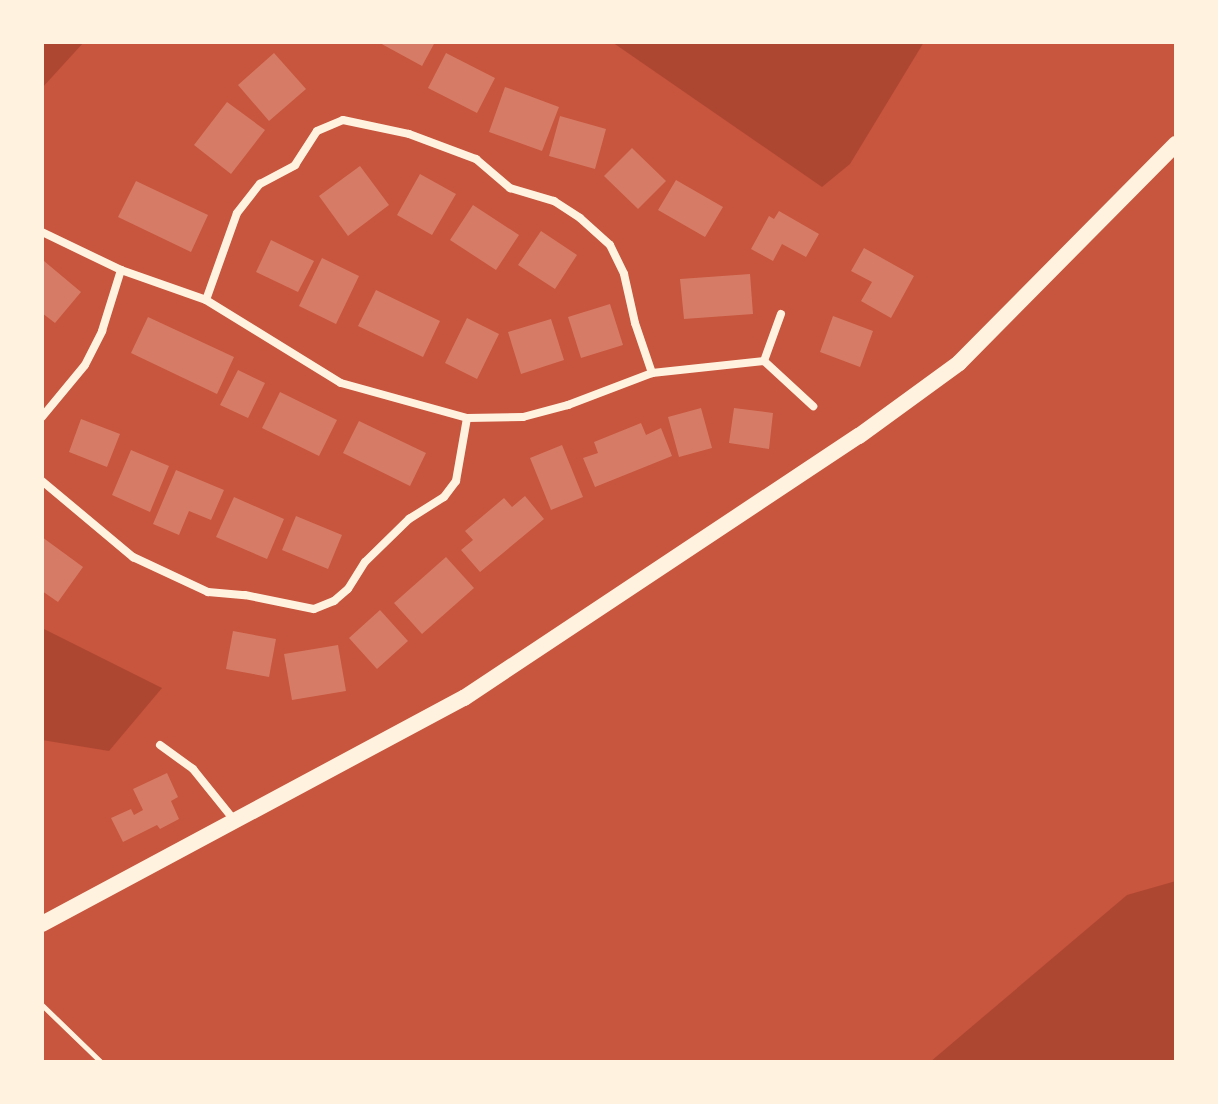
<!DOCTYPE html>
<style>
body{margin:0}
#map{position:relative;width:1218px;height:1104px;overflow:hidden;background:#c8553d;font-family:Figtree,sans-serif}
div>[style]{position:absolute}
.green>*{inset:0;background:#ae4732}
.building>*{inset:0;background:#d67c66}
.path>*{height:5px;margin:-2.5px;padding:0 2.5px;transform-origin:2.5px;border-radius:2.5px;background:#fff3e0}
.minor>*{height:8px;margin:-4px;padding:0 4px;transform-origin:4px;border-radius:4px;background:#fff3e0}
.secondary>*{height:16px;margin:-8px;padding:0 8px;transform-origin:8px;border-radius:8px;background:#fff3e0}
span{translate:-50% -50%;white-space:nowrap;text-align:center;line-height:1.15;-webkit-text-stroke:8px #fff3e0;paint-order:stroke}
.frame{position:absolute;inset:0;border:44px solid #fff3e0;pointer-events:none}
</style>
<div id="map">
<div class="green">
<i style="clip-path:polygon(42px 42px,84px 42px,42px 88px)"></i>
<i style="clip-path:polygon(612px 42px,924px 42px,850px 164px,822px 187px)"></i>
<i style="clip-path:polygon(42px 628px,162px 688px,109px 751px,42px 740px)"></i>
<i style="clip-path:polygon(1176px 881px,1176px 1062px,930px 1062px,1127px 895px)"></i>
</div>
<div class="building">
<i style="clip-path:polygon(378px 42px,435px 42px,422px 66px)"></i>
<i style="clip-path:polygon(274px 53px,306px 89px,269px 121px,238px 85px)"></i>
<i style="clip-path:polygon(446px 53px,495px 78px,477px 113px,428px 88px)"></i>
<i style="clip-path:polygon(505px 87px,559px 107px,542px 151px,489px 132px)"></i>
<i style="clip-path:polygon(227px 102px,265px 130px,231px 174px,194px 145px)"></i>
<i style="clip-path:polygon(560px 116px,606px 129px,595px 169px,549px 156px)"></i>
<i style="clip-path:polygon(632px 148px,666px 181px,638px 209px,604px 176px)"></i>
<i style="clip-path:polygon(360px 166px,389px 205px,348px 236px,319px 196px)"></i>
<i style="clip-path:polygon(420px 174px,456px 194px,432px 235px,397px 215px)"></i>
<i style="clip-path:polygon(676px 180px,723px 207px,705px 237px,658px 210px)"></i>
<i style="clip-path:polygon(136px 181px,208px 215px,191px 252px,118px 217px)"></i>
<i style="clip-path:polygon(473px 205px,519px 235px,496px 270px,450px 240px)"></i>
<i style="clip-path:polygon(779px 211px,819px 234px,806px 257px,782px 244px,773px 261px,751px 249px,769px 216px,774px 219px)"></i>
<i style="clip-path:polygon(541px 231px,577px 255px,555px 289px,518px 265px)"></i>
<i style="clip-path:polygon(271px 240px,314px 261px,298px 292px,256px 272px)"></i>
<i style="clip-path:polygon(864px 248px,914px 276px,891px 318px,861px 301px,872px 282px,851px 271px)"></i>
<i style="clip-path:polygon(322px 258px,359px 276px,336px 324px,299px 306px)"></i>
<i style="clip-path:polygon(44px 261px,81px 292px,55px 323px,42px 313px)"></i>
<i style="clip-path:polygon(750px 274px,753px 314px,684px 319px,680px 279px)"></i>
<i style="clip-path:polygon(376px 290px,440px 321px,423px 357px,358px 326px)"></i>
<i style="clip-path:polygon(610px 304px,623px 345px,581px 358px,568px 317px)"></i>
<i style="clip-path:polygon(833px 316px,873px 331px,860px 367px,820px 352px)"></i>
<i style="clip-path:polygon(148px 317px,234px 357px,217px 394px,131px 353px)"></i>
<i style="clip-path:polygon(467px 318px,499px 334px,477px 379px,445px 363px)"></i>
<i style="clip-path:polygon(551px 319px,564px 360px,521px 374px,508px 332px)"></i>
<i style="clip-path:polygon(238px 370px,265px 383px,248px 418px,220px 405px)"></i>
<i style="clip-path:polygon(280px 392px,337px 420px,319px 456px,262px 428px)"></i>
<i style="clip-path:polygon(701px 408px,712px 448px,679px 457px,668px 417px)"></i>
<i style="clip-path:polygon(734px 408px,773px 413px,769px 449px,729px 443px)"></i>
<i style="clip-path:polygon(81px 419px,120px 434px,107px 467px,69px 452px)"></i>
<i style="clip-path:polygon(359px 421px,426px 453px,410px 486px,343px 453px)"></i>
<i style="clip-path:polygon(641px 423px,646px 435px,661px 428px,672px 456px,595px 487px,583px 458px,598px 453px,594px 442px)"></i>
<i style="clip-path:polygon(562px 445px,583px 497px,551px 510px,530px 458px)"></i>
<i style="clip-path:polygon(131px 450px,169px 466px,150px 512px,112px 495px)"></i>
<i style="clip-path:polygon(176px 470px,224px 490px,211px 520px,189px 511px,179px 535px,153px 524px)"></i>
<i style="clip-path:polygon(525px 496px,544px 519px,480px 572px,461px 550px,473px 540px,465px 531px,504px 498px,512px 507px)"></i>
<i style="clip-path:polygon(234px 497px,284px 519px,267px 559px,216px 537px)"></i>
<i style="clip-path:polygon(296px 516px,342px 535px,328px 569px,282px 550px)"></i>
<i style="clip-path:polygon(42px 537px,83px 567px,58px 602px,42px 591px)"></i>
<i style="clip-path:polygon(446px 557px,474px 588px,422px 634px,394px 603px)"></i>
<i style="clip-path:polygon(380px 610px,408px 641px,377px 669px,349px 638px)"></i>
<i style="clip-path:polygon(233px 631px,276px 639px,269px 677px,226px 669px)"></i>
<i style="clip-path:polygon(338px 645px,346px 691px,292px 700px,284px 654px)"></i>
<i style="clip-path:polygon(167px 773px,178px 797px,171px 801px,179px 819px,160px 829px,157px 825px,123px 842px,111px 818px,131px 809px,134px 815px,143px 810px,133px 789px)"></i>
</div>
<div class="path">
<i style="left:42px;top:1005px;width:82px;rotate:44deg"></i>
</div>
<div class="minor">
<i style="left:42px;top:232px;width:88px;rotate:25.7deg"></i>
<i style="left:121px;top:270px;width:90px;rotate:19.4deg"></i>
<i style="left:206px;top:300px;width:158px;rotate:31.6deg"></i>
<i style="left:341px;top:383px;width:131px;rotate:15.5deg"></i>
<i style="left:467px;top:418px;width:56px;rotate:-1deg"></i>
<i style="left:523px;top:417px;width:47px;rotate:-14.9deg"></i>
<i style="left:568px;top:405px;width:90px;rotate:-20.9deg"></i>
<i style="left:652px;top:373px;width:113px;rotate:-6.1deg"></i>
<i style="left:764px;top:361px;width:67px;rotate:42.6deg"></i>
<i style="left:206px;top:300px;width:92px;rotate:-70.4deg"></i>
<i style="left:237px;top:213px;width:37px;rotate:-52deg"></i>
<i style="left:260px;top:184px;width:40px;rotate:-28deg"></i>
<i style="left:295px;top:165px;width:40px;rotate:-57.1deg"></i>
<i style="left:317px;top:131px;width:28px;rotate:-23deg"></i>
<i style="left:343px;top:120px;width:67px;rotate:12deg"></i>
<i style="left:409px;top:134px;width:72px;rotate:20.5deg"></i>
<i style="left:476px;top:159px;width:45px;rotate:40.5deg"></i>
<i style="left:510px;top:188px;width:46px;rotate:16.5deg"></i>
<i style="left:554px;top:201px;width:31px;rotate:33deg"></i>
<i style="left:580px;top:218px;width:40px;rotate:42deg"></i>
<i style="left:610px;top:245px;width:32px;rotate:64deg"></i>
<i style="left:624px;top:274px;width:50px;rotate:77.3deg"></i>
<i style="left:635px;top:323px;width:53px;rotate:71.2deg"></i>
<i style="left:764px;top:361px;width:50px;rotate:-70.1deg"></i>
<i style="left:42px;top:417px;width:67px;rotate:-50.4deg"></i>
<i style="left:85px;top:365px;width:38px;rotate:-63deg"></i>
<i style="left:102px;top:331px;width:64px;rotate:-72.7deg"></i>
<i style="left:42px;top:481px;width:119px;rotate:39.9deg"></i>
<i style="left:133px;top:557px;width:83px;rotate:25deg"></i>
<i style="left:208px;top:592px;width:37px;rotate:5deg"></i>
<i style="left:245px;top:595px;width:70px;rotate:11.5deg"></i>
<i style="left:314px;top:609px;width:22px;rotate:-22deg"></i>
<i style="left:334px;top:601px;width:18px;rotate:-41deg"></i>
<i style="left:348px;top:589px;width:32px;rotate:-58deg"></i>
<i style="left:365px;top:562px;width:62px;rotate:-44.3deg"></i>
<i style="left:409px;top:519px;width:41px;rotate:-32.2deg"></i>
<i style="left:444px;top:497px;width:20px;rotate:-53deg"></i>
<i style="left:456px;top:481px;width:64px;rotate:-80.1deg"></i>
<i style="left:160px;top:745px;width:41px;rotate:36deg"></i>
<i style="left:193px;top:769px;width:67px;rotate:51.1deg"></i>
</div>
<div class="secondary">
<i style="left:42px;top:924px;width:479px;rotate:-28.2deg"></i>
<i style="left:464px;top:698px;width:474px;rotate:-33.6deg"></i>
<i style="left:859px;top:436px;width:124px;rotate:-36.1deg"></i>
<i style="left:959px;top:363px;width:308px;rotate:-45.3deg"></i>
</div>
<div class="frame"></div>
</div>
